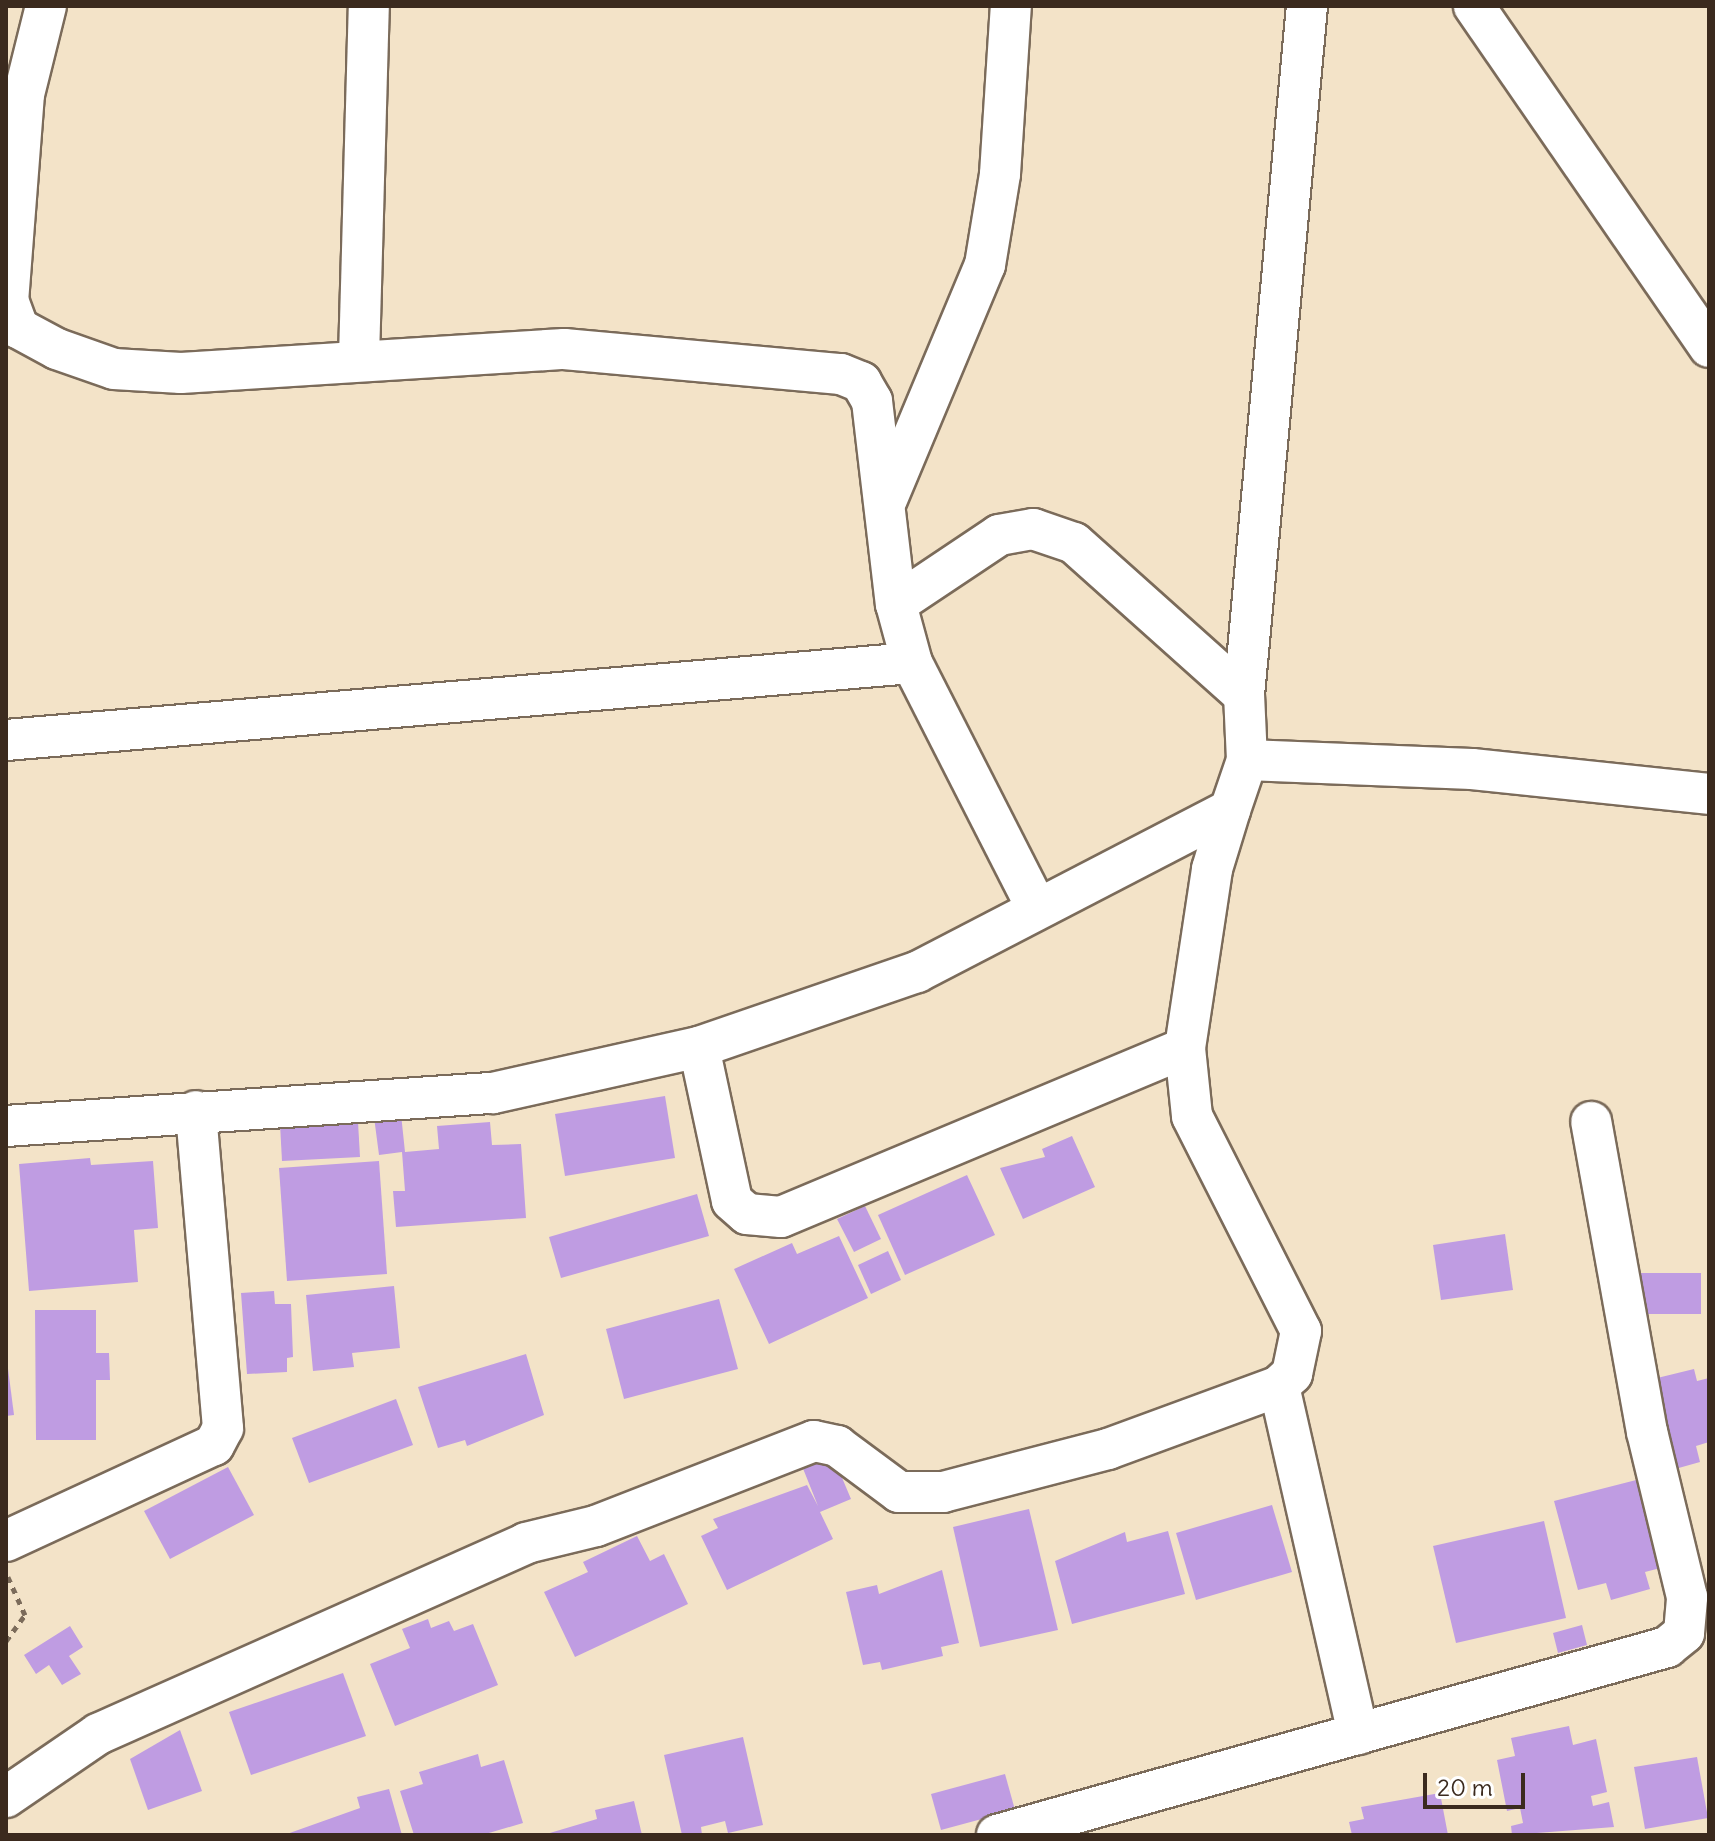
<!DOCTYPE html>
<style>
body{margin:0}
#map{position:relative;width:1715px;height:1841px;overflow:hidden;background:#f3e3c8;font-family:Delius,sans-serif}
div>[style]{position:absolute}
.building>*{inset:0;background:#bf9ce2}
.path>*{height:5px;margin-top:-2.5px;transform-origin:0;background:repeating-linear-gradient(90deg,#7b6b5a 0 6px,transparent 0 12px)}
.roads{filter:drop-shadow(2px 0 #7b6b5a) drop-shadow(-2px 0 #7b6b5a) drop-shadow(0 2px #7b6b5a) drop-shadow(0 -2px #7b6b5a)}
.minor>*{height:40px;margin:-20px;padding:0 20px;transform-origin:20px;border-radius:20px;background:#fff}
span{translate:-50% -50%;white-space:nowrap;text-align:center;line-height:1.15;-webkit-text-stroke:6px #fff;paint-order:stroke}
.frame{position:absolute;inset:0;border:8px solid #3b2a1e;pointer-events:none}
.scale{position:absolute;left:1423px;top:1773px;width:102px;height:36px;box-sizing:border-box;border:4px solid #3b2a1e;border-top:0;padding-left:10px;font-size:24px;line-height:28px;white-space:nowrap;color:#3b2a1e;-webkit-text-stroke:6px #fff;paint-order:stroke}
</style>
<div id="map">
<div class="building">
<i style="clip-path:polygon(665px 1096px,675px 1158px,565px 1176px,555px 1114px)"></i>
<i style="clip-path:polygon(401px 1114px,405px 1152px,439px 1149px,437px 1126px,490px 1122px,492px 1145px,521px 1144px,526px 1218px,396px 1227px,393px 1191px,405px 1191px,402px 1152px,379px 1155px,374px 1117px)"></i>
<i style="clip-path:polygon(358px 1122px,360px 1157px,282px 1161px,280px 1124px)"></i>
<i style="clip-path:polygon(1072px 1136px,1095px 1187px,1023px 1219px,1000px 1168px,1045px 1157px,1042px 1149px)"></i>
<i style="clip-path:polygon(90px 1158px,91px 1165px,153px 1161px,158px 1228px,134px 1230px,138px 1282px,29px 1291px,19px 1164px)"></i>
<i style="clip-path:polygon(379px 1161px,387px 1274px,287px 1281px,279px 1168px)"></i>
<i style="clip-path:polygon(967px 1175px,995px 1235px,905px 1275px,878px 1215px)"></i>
<i style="clip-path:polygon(697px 1194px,709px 1236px,561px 1278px,549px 1237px)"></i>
<i style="clip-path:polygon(865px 1206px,881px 1239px,854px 1252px,837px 1219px)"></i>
<i style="clip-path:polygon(1505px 1234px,1513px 1290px,1441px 1300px,1433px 1245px)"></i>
<i style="clip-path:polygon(839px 1236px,868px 1298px,769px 1344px,734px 1269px,792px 1243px,797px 1254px)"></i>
<i style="clip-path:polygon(888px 1251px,901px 1280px,871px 1294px,858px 1265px)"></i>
<i style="clip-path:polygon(1628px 1273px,1701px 1273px,1701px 1314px,1628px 1314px)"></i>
<i style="clip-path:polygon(394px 1286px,400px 1348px,352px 1353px,354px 1367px,313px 1371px,306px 1295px)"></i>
<i style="clip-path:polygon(274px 1291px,275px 1304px,291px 1304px,293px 1357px,287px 1358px,287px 1372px,247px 1374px,241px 1293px)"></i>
<i style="clip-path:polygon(719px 1299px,738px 1369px,624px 1399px,606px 1329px)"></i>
<i style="clip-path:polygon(35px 1310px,96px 1310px,96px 1353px,109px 1353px,110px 1380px,96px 1380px,96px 1440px,36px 1440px)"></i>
<i style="clip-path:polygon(6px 1353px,14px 1415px,6px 1416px)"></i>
<i style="clip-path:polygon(526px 1354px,544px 1415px,467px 1446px,465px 1440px,438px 1448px,418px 1387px)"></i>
<i style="clip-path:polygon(1694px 1369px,1697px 1381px,1709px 1378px,1709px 1442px,1696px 1446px,1700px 1462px,1668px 1471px,1645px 1381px)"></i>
<i style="clip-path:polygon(396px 1399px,413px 1445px,309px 1483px,292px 1438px)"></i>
<i style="clip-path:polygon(832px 1454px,851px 1499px,820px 1512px,833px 1539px,727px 1590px,701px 1536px,718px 1528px,713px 1519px,807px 1485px,818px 1506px,802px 1466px)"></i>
<i style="clip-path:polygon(228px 1467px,254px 1515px,170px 1559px,144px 1511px)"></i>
<i style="clip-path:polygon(1648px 1477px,1672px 1565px,1645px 1572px,1650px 1589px,1611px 1600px,1606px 1583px,1578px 1590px,1554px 1501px)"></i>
<i style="clip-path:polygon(1272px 1505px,1292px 1572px,1196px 1600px,1176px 1533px)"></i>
<i style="clip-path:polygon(1029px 1509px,1058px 1630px,980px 1647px,953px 1527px)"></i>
<i style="clip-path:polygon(1544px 1521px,1566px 1618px,1456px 1643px,1433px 1546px)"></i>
<i style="clip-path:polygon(1168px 1531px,1185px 1594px,1072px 1624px,1055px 1561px,1125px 1532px,1127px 1542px)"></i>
<i style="clip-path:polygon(637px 1536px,650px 1561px,664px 1554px,688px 1604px,575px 1657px,544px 1592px,588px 1572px,583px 1562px)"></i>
<i style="clip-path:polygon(942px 1570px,959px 1643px,941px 1647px,943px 1656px,882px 1670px,880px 1662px,863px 1665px,846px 1592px,877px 1585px,879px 1594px)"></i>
<i style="clip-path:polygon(428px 1619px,431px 1628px,449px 1621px,454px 1631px,473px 1624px,498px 1685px,395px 1726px,370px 1664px,410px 1648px,402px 1629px)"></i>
<i style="clip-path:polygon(1582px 1625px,1587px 1645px,1558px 1653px,1553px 1633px)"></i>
<i style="clip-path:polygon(70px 1626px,83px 1647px,69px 1656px,81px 1674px,62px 1685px,49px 1665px,36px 1674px,24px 1655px)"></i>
<i style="clip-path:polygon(343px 1673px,366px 1736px,251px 1775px,229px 1712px)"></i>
<i style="clip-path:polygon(1569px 1726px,1573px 1745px,1596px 1739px,1607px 1792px,1591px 1796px,1593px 1806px,1609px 1802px,1614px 1827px,1512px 1835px,1511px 1826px,1523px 1823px,1520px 1808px,1507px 1811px,1497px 1760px,1515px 1756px,1511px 1738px)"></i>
<i style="clip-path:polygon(180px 1730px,202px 1791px,148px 1810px,130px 1759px)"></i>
<i style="clip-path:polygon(743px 1737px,763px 1825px,728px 1833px,725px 1821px,701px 1827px,702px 1835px,682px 1835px,664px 1755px)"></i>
<i style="clip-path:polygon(478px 1754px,481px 1767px,504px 1760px,523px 1823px,482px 1835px,414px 1835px,400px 1791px,423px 1784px,419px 1772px)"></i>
<i style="clip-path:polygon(1697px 1757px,1708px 1818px,1645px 1829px,1634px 1767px)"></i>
<i style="clip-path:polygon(1005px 1774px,1015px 1810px,941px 1830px,931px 1794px)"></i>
<i style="clip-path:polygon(389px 1789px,402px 1835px,284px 1835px,360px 1808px,357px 1797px)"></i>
<i style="clip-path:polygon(1440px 1793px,1448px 1835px,1352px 1835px,1349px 1822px,1364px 1819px,1361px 1807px)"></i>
<i style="clip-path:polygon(634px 1801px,642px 1835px,543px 1835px,597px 1819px,595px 1810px)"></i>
</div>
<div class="path">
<i style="left:6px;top:1641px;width:32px;rotate:-54deg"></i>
<i style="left:25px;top:1615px;width:42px;rotate:-114.1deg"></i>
</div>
<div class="roads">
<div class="minor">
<i style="left:46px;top:6px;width:91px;rotate:104deg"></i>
<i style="left:24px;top:94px;width:207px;rotate:94.4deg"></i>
<i style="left:8px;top:300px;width:30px;rotate:70deg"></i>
<i style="left:18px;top:328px;width:44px;rotate:28.3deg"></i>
<i style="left:57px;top:349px;width:60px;rotate:19.3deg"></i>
<i style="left:114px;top:369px;width:67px;rotate:3.4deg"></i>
<i style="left:181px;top:373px;width:384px;rotate:-3.6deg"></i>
<i style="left:564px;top:349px;width:278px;rotate:5.2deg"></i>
<i style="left:841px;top:374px;width:22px;rotate:22deg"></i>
<i style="left:861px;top:382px;width:22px;rotate:60deg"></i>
<i style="left:872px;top:401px;width:204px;rotate:83.3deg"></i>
<i style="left:896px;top:604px;width:61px;rotate:74.8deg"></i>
<i style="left:912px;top:663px;width:275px;rotate:63deg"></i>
<i style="left:1474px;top:6px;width:414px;rotate:55.4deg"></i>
<i style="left:359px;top:358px;width:352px;rotate:-88.4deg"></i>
<i style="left:887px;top:499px;width:254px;rotate:-67.3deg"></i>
<i style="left:985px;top:265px;width:92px;rotate:-80.6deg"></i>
<i style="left:1000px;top:174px;width:168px;rotate:-86.3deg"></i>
<i style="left:896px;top:604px;width:124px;rotate:-33.8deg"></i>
<i style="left:999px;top:535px;width:35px;rotate:-10deg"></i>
<i style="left:1033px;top:529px;width:43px;rotate:18.9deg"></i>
<i style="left:1074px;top:543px;width:228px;rotate:41.8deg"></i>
<i style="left:6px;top:740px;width:909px;rotate:-4.86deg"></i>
<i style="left:1247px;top:760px;width:225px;rotate:2.3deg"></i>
<i style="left:1472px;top:769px;width:238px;rotate:6deg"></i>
<i style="left:699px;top:1047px;width:157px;rotate:77.9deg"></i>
<i style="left:732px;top:1201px;width:20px;rotate:41deg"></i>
<i style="left:747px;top:1214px;width:34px;rotate:5deg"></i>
<i style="left:781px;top:1217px;width:438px;rotate:-22.7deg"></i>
<i style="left:6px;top:1126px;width:488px;rotate:-3.9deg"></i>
<i style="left:493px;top:1093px;width:211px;rotate:-12.6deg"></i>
<i style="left:699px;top:1047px;width:231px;rotate:-19deg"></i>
<i style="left:917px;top:972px;width:352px;rotate:-27.4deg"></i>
<i style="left:1230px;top:810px;width:53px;rotate:-71.2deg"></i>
<i style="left:1247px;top:760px;width:65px;rotate:-92.6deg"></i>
<i style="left:1244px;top:695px;width:692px;rotate:-84.78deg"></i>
<i style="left:1279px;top:1386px;width:357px;rotate:77.2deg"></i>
<i style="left:6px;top:1541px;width:229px;rotate:-24.8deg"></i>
<i style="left:214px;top:1445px;width:19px;rotate:-62deg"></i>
<i style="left:223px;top:1428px;width:318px;rotate:-94.9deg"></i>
<i style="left:6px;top:1797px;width:112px;rotate:-34.4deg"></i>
<i style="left:98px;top:1734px;width:469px;rotate:-24deg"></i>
<i style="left:526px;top:1543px;width:72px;rotate:-13.7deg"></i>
<i style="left:596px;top:1526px;width:234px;rotate:-21.3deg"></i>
<i style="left:814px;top:1441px;width:24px;rotate:12deg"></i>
<i style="left:837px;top:1446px;width:77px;rotate:36.6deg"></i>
<i style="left:899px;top:1492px;width:44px"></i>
<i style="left:943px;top:1492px;width:171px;rotate:-14.6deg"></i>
<i style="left:1108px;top:1449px;width:182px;rotate:-20.2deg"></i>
<i style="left:1279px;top:1386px;width:18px;rotate:-43deg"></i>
<i style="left:1292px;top:1374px;width:44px;rotate:-78.2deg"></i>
<i style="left:1301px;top:1331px;width:241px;rotate:-116.9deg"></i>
<i style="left:1192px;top:1116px;width:68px;rotate:-95.9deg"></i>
<i style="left:1185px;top:1048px;width:181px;rotate:-81.4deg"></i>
<i style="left:1212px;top:869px;width:62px;rotate:-73deg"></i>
<i style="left:997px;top:1835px;width:696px;rotate:-15.67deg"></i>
<i style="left:1667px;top:1647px;width:22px;rotate:-39deg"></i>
<i style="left:1684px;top:1633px;width:36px;rotate:-85deg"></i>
<i style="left:1687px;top:1597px;width:170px;rotate:-103.6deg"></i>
<i style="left:1647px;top:1432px;width:315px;rotate:-100.2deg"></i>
</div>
</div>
<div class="frame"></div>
<div class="scale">20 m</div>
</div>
